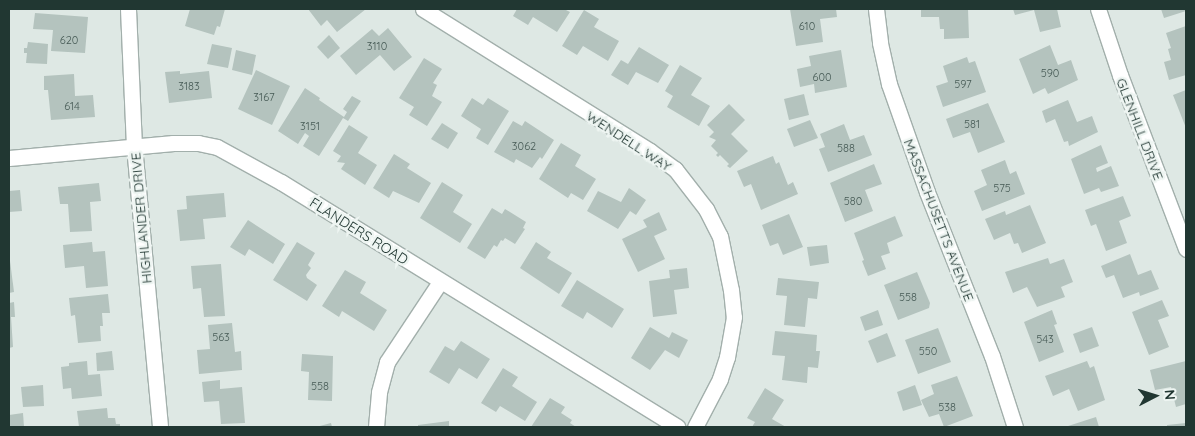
<!DOCTYPE html>
<style>
body{margin:0}
#map{position:relative;width:1195px;height:436px;overflow:hidden;background:#dee8e4;font-family:Quicksand,sans-serif}
div>[style]{position:absolute}
.building>*{inset:0;background:#b4c3be}
.roads{filter:drop-shadow(1px 0 #a2afab) drop-shadow(-1px 0 #a2afab) drop-shadow(0 1px #a2afab) drop-shadow(0 -1px #a2afab)}
.minor>*{height:15px;margin:-7.5px;padding:0 7.5px;transform-origin:7.5px;border-radius:7.5px;background:#fff}
span{translate:-50% -50%;white-space:nowrap;text-align:center;line-height:1.15;-webkit-text-stroke:5px #eef5f2;paint-order:stroke}
.number-label{font-size:11px;color:#465a55}
.number-label span{-webkit-text-stroke-width:0}
.street-label{font-size:14px;color:#213732}
.frame{position:absolute;inset:0;border:10px solid #213732;pointer-events:none}
.north{position:absolute;left:1130px;top:371px;width:50px;height:50px;-webkit-text-stroke:4px #eef5f2;paint-order:stroke;rotate:85deg;font-size:14px;font-weight:700;line-height:20px;text-align:center;color:#213732}
.north::after{content:'';display:block;margin:auto;width:18px;height:22px;background:#213732;clip-path:polygon(50% 0,100% 100%,50% 72%,0 100%)}
</style>
<div id="map">
<div class="building">
<i style="clip-path:polygon(190px 9px,225px 9px,220px 27px,217px 26px,214px 35px,185px 26px)"></i>
<i style="clip-path:polygon(308px 9px,366px 9px,337px 32px,327px 20px,321px 26px)"></i>
<i style="clip-path:polygon(517px 9px,564px 9px,570px 12px,557px 32px,533px 17px,528px 25px,513px 16px)"></i>
<i style="clip-path:polygon(790px 9px,836px 9px,837px 17px,820px 19px,823px 42px,796px 46px)"></i>
<i style="clip-path:polygon(921px 9px,968px 9px,969px 38px,944px 39px,944px 29px,940px 29px,939px 17px,921px 17px)"></i>
<i style="clip-path:polygon(1013px 9px,1057px 9px,1061px 27px,1040px 32px,1034px 10px,1015px 15px)"></i>
<i style="clip-path:polygon(1161px 9px,1186px 9px,1186px 11px,1164px 18px)"></i>
<i style="clip-path:polygon(584px 10px,599px 19px,594px 27px,619px 41px,608px 61px,583px 46px,577px 55px,562px 46px)"></i>
<i style="clip-path:polygon(35px 13px,88px 17px,85px 53px,51px 51px,53px 30px,33px 29px)"></i>
<i style="clip-path:polygon(1186px 26px,1186px 75px,1169px 80px,1164px 62px,1171px 60px,1168px 49px,1171px 48px,1166px 33px)"></i>
<i style="clip-path:polygon(388px 28px,412px 57px,394px 71px,380px 55px,356px 75px,340px 56px,372px 29px,379px 36px)"></i>
<i style="clip-path:polygon(329px 35px,340px 48px,328px 59px,317px 47px)"></i>
<i style="clip-path:polygon(28px 42px,48px 44px,47px 64px,26px 63px,27px 53px,24px 53px,24px 48px,27px 48px)"></i>
<i style="clip-path:polygon(212px 44px,232px 48px,228px 68px,207px 64px)"></i>
<i style="clip-path:polygon(1050px 45px,1058px 65px,1071px 60px,1078px 80px,1048px 94px,1045px 88px,1033px 94px,1019px 59px)"></i>
<i style="clip-path:polygon(639px 47px,669px 65px,658px 83px,636px 72px,628px 85px,611px 75px,621px 60px,628px 64px)"></i>
<i style="clip-path:polygon(236px 50px,256px 55px,252px 75px,232px 70px)"></i>
<i style="clip-path:polygon(841px 50px,847px 87px,815px 93px,814px 84px,800px 87px,797px 69px,811px 66px,809px 56px)"></i>
<i style="clip-path:polygon(967px 57px,969px 63px,975px 61px,986px 92px,943px 107px,936px 86px,948px 82px,943px 66px)"></i>
<i style="clip-path:polygon(424px 58px,442px 69px,433px 83px,437px 85px,432px 96px,442px 102px,427px 126px,409px 115px,414px 107px,399px 98px)"></i>
<i style="clip-path:polygon(680px 65px,702px 78px,691px 95px,710px 106px,699px 126px,667px 107px,673px 96px,665px 91px)"></i>
<i style="clip-path:polygon(256px 70px,290px 86px,272px 125px,238px 109px)"></i>
<i style="clip-path:polygon(180px 71px,180px 74px,209px 71px,212px 98px,169px 103px,165px 72px)"></i>
<i style="clip-path:polygon(74px 74px,75px 96px,93px 95px,95px 117px,51px 120px,48px 90px,44px 90px,44px 76px)"></i>
<i style="clip-path:polygon(305px 88px,320px 98px,319px 100px,344px 117px,347px 112px,343px 109px,352px 96px,361px 101px,348px 121px,343px 118px,319px 156px,303px 146px,309px 136px,305px 133px,298px 144px,278px 131px)"></i>
<i style="clip-path:polygon(1186px 90px,1186px 128px,1173px 95px)"></i>
<i style="clip-path:polygon(804px 94px,809px 115px,789px 120px,784px 99px)"></i>
<i style="clip-path:polygon(472px 98px,483px 105px,488px 98px,509px 111px,488px 145px,476px 138px,481px 129px,461px 116px)"></i>
<i style="clip-path:polygon(1068px 100px,1077px 122px,1092px 116px,1098px 132px,1069px 146px,1068px 141px,1064px 142px,1055px 119px,1046px 123px,1042px 111px)"></i>
<i style="clip-path:polygon(988px 103px,1005px 142px,978px 153px,970px 132px,953px 138px,946px 119px)"></i>
<i style="clip-path:polygon(729px 104px,745px 120px,731px 134px,748px 151px,730px 168px,727px 166px,729px 164px,720px 155px,718px 157px,716px 155px,718px 153px,711px 146px,716px 140px,709px 137px,714px 132px,707px 125px)"></i>
<i style="clip-path:polygon(810px 120px,818px 138px,794px 147px,787px 129px)"></i>
<i style="clip-path:polygon(513px 121px,522px 126px,525px 121px,554px 140px,542px 159px,540px 157px,532px 168px,516px 159px,514px 163px,494px 152px)"></i>
<i style="clip-path:polygon(442px 123px,458px 133px,448px 149px,431px 139px)"></i>
<i style="clip-path:polygon(844px 124px,850px 140px,864px 135px,872px 155px,828px 172px,819px 149px,825px 147px,820px 134px)"></i>
<i style="clip-path:polygon(349px 125px,368px 137px,358px 153px,377px 165px,365px 185px,341px 169px,345px 163px,337px 162px,341px 156px,333px 151px)"></i>
<i style="clip-path:polygon(561px 143px,581px 155px,575px 166px,596px 179px,583px 200px,571px 193px,568px 198px,539px 179px)"></i>
<i style="clip-path:polygon(1101px 145px,1108px 163px,1096px 168px,1097px 172px,1111px 166px,1119px 186px,1101px 192px,1099px 188px,1084px 194px,1071px 159px)"></i>
<i style="clip-path:polygon(394px 154px,410px 164px,407px 168px,431px 183px,419px 203px,393px 191px,389px 198px,373px 188px)"></i>
<i style="clip-path:polygon(773px 156px,776px 164px,779px 162px,788px 185px,793px 182px,798px 194px,761px 210px,751px 184px,744px 187px,737px 171px)"></i>
<i style="clip-path:polygon(1005px 160px,1010px 174px,1016px 171px,1025px 194px,982px 211px,974px 191px,987px 185px,981px 170px)"></i>
<i style="clip-path:polygon(874px 164px,882px 184px,865px 190px,873px 211px,845px 222px,830px 183px)"></i>
<i style="clip-path:polygon(442px 182px,463px 195px,453px 212px,472px 224px,460px 243px,420px 218px)"></i>
<i style="clip-path:polygon(99px 183px,101px 201px,90px 202px,92px 231px,70px 232px,68px 204px,60px 204px,58px 187px)"></i>
<i style="clip-path:polygon(629px 188px,646px 200px,636px 215px,630px 211px,618px 229px,587px 211px,598px 191px,621px 202px)"></i>
<i style="clip-path:polygon(20px 190px,22px 211px,9px 212px,9px 191px)"></i>
<i style="clip-path:polygon(224px 193px,226px 217px,203px 219px,205px 239px,180px 241px,177px 210px,187px 209px,186px 196px)"></i>
<i style="clip-path:polygon(1123px 196px,1131px 216px,1119px 221px,1127px 243px,1106px 251px,1096px 224px,1091px 226px,1085px 210px)"></i>
<i style="clip-path:polygon(1030px 205px,1046px 243px,1022px 253px,1018px 243px,1014px 244px,1010px 233px,994px 240px,985px 219px,1005px 211px,1006px 215px)"></i>
<i style="clip-path:polygon(492px 208px,502px 214px,505px 209px,526px 222px,523px 228px,525px 229px,515px 244px,505px 238px,503px 241px,501px 240px,497px 247px,494px 245px,485px 259px,467px 248px)"></i>
<i style="clip-path:polygon(659px 212px,667px 230px,654px 236px,665px 259px,638px 272px,622px 239px,647px 227px,643px 220px)"></i>
<i style="clip-path:polygon(789px 214px,803px 247px,783px 255px,778px 243px,770px 246px,762px 225px)"></i>
<i style="clip-path:polygon(895px 216px,903px 236px,887px 243px,890px 253px,881px 256px,886px 269px,868px 276px,862px 261px,864px 260px,854px 233px)"></i>
<i style="clip-path:polygon(248px 220px,285px 244px,273px 264px,249px 249px,245px 256px,230px 247px)"></i>
<i style="clip-path:polygon(92px 242px,93px 252px,105px 251px,108px 286px,86px 288px,84px 266px,65px 268px,63px 245px)"></i>
<i style="clip-path:polygon(297px 242px,315px 253px,308px 265px,311px 268px,306px 275px,307px 278px,317px 285px,307px 301px,273px 280px)"></i>
<i style="clip-path:polygon(536px 242px,551px 252px,547px 258px,572px 273px,559px 294px,520px 268px)"></i>
<i style="clip-path:polygon(827px 245px,829px 263px,810px 266px,807px 247px)"></i>
<i style="clip-path:polygon(9px 253px,14px 292px,9px 293px)"></i>
<i style="clip-path:polygon(1130px 254px,1138px 275px,1151px 270px,1159px 289px,1140px 296px,1139px 292px,1123px 298px,1114px 275px,1106px 278px,1101px 266px)"></i>
<i style="clip-path:polygon(1048px 258px,1050px 264px,1064px 259px,1073px 282px,1061px 287px,1065px 297px,1037px 307px,1027px 287px,1013px 293px,1005px 272px)"></i>
<i style="clip-path:polygon(221px 264px,225px 316px,204px 317px,201px 288px,193px 289px,191px 266px)"></i>
<i style="clip-path:polygon(687px 268px,689px 288px,674px 290px,677px 314px,653px 317px,649px 281px,670px 278px,669px 270px)"></i>
<i style="clip-path:polygon(345px 270px,366px 282px,360px 293px,387px 310px,374px 331px,342px 311px,339px 317px,322px 306px)"></i>
<i style="clip-path:polygon(917px 272px,930px 303px,929px 308px,898px 320px,884px 285px)"></i>
<i style="clip-path:polygon(778px 278px,819px 282px,817px 299px,808px 298px,805px 327px,784px 325px,787px 296px,776px 295px)"></i>
<i style="clip-path:polygon(577px 280px,624px 309px,612px 328px,587px 312px,583px 319px,561px 306px)"></i>
<i style="clip-path:polygon(108px 294px,110px 313px,102px 313px,103px 326px,100px 326px,101px 341px,78px 343px,75px 315px,71px 316px,69px 298px)"></i>
<i style="clip-path:polygon(1162px 300px,1169px 316px,1158px 320px,1169px 347px,1149px 355px,1132px 312px)"></i>
<i style="clip-path:polygon(14px 302px,15px 317px,11px 317px,13px 347px,9px 348px,9px 303px)"></i>
<i style="clip-path:polygon(878px 310px,883px 325px,865px 331px,860px 317px)"></i>
<i style="clip-path:polygon(1052px 310px,1057px 324px,1054px 325px,1064px 352px,1039px 362px,1024px 322px)"></i>
<i style="clip-path:polygon(232px 323px,235px 352px,241px 351px,242px 370px,199px 374px,197px 350px,210px 349px,208px 325px)"></i>
<i style="clip-path:polygon(650px 327px,669px 338px,672px 332px,688px 340px,679px 358px,665px 350px,650px 370px,631px 358px)"></i>
<i style="clip-path:polygon(1092px 327px,1099px 346px,1080px 353px,1073px 334px)"></i>
<i style="clip-path:polygon(938px 328px,951px 362px,918px 374px,905px 340px)"></i>
<i style="clip-path:polygon(775px 331px,817px 335px,816px 351px,820px 351px,818px 368px,808px 367px,807px 383px,782px 380px,785px 356px,772px 355px)"></i>
<i style="clip-path:polygon(887px 333px,896px 356px,877px 363px,868px 341px)"></i>
<i style="clip-path:polygon(461px 341px,490px 359px,477px 379px,459px 368px,449px 384px,429px 372px,445px 346px,454px 351px)"></i>
<i style="clip-path:polygon(112px 351px,114px 370px,97px 371px,96px 353px)"></i>
<i style="clip-path:polygon(302px 354px,333px 356px,332px 401px,308px 400px,309px 372px,301px 371px)"></i>
<i style="clip-path:polygon(87px 361px,88px 375px,100px 374px,102px 396px,72px 399px,71px 388px,63px 389px,61px 367px,69px 366px,69px 363px)"></i>
<i style="clip-path:polygon(1087px 361px,1090px 368px,1094px 366px,1105px 400px,1078px 411px,1069px 389px,1053px 396px,1045px 376px)"></i>
<i style="clip-path:polygon(1186px 361px,1186px 404px,1176px 407px,1171px 387px,1155px 390px,1150px 370px)"></i>
<i style="clip-path:polygon(503px 368px,518px 377px,512px 386px,537px 402px,525px 421px,500px 406px,496px 412px,481px 403px)"></i>
<i style="clip-path:polygon(957px 376px,973px 416px,944px 427px,939px 414px,929px 417px,921px 400px,934px 394px,931px 385px)"></i>
<i style="clip-path:polygon(220px 380px,220px 389px,242px 387px,245px 423px,221px 424px,219px 401px,204px 402px,202px 382px)"></i>
<i style="clip-path:polygon(43px 385px,44px 406px,23px 407px,21px 387px)"></i>
<i style="clip-path:polygon(915px 385px,922px 405px,903px 411px,897px 392px)"></i>
<i style="clip-path:polygon(765px 388px,784px 400px,772px 419px,786px 427px,752px 427px,755px 422px,747px 418px)"></i>
<i style="clip-path:polygon(550px 398px,565px 407px,561px 413px,572px 420px,570px 423px,576px 427px,531px 427px)"></i>
<i style="clip-path:polygon(107px 408px,108px 418px,115px 418px,116px 424px,120px 424px,120px 427px,79px 427px,77px 411px)"></i>
<i style="clip-path:polygon(23px 413px,24px 427px,9px 427px,9px 415px)"></i>
<i style="clip-path:polygon(1096px 417px,1099px 427px,1065px 427px)"></i>
<i style="clip-path:polygon(449px 421px,449px 427px,418px 427px,418px 425px)"></i>
<i style="clip-path:polygon(331px 423px,332px 427px,316px 427px)"></i>
<i style="clip-path:polygon(1186px 423px,1186px 427px,1167px 427px,1167px 425px)"></i>
</div>
<div class="roads">
<div class="minor">
<i style="left:128px;top:9px;width:137px;rotate:87.5deg"></i>
<i style="left:134px;top:146px;width:282px;rotate:84.7deg"></i>
<i style="left:423px;top:9px;width:268px;rotate:32deg"></i>
<i style="left:650px;top:151px;width:31px;rotate:36deg"></i>
<i style="left:675px;top:169px;width:51px;rotate:52.2deg"></i>
<i style="left:706px;top:209px;width:30px;rotate:63deg"></i>
<i style="left:720px;top:236px;width:55px;rotate:78.5deg"></i>
<i style="left:731px;top:290px;width:27px;rotate:84deg"></i>
<i style="left:734px;top:317px;width:41px;rotate:99.9deg"></i>
<i style="left:727px;top:357px;width:23px;rotate:108deg"></i>
<i style="left:720px;top:379px;width:54px;rotate:117.5deg"></i>
<i style="left:876px;top:9px;width:34px;rotate:83deg"></i>
<i style="left:880px;top:43px;width:42px;rotate:77.6deg"></i>
<i style="left:889px;top:84px;width:114px;rotate:70.6deg"></i>
<i style="left:927px;top:192px;width:176px;rotate:68.4deg"></i>
<i style="left:992px;top:356px;width:75px;rotate:72.1deg"></i>
<i style="left:1098px;top:9px;width:70px;rotate:71.6deg"></i>
<i style="left:1120px;top:75px;width:186px;rotate:69.2deg"></i>
<i style="left:9px;top:158px;width:165px;rotate:-5.2deg"></i>
<i style="left:173px;top:143px;width:25px"></i>
<i style="left:198px;top:143px;width:19px;rotate:12deg"></i>
<i style="left:217px;top:147px;width:73px;rotate:28.7deg"></i>
<i style="left:281px;top:182px;width:466px;rotate:31.7deg"></i>
<i style="left:376px;top:427px;width:35px;rotate:-85deg"></i>
<i style="left:379px;top:392px;width:31px;rotate:-75deg"></i>
<i style="left:387px;top:362px;width:96px;rotate:-56.5deg"></i>
</div>
</div>
<div class="number-label">
<span style="left:807px;top:26px">610</span>
<span style="left:69px;top:40px">620</span>
<span style="left:377px;top:46px">3110</span>
<span style="left:1050px;top:73px">590</span>
<span style="left:822px;top:77px">600</span>
<span style="left:963px;top:84px">597</span>
<span style="left:189px;top:86px">3183</span>
<span style="left:264px;top:97px">3167</span>
<span style="left:72px;top:106px">614</span>
<span style="left:972px;top:124px">581</span>
<span style="left:310px;top:126px">3151</span>
<span style="left:524px;top:146px">3062</span>
<span style="left:846px;top:148px">588</span>
<span style="left:1002px;top:188px">575</span>
<span style="left:853px;top:201px">580</span>
<span style="left:908px;top:297px">558</span>
<span style="left:221px;top:337px">563</span>
<span style="left:1045px;top:339px">543</span>
<span style="left:928px;top:351px">550</span>
<span style="left:320px;top:386px">558</span>
<span style="left:947px;top:407px">538</span>
</div>
<div class="street-label">
<span style="left:1140px;top:129px;rotate:69deg">GLENHILL DRIVE</span>
<span style="left:629px;top:141px;rotate:33deg">WENDELL WAY</span>
<span style="left:141px;top:218px;rotate:-95deg">HIGHLANDER DRIVE</span>
<span style="left:939px;top:220px;rotate:69deg">MASSACHUSETTS AVENUE</span>
<span style="left:359px;top:231px;rotate:32deg">FLANDERS ROAD</span>
</div>
<div class="frame"></div>
<div class="north">N</div>
</div>
